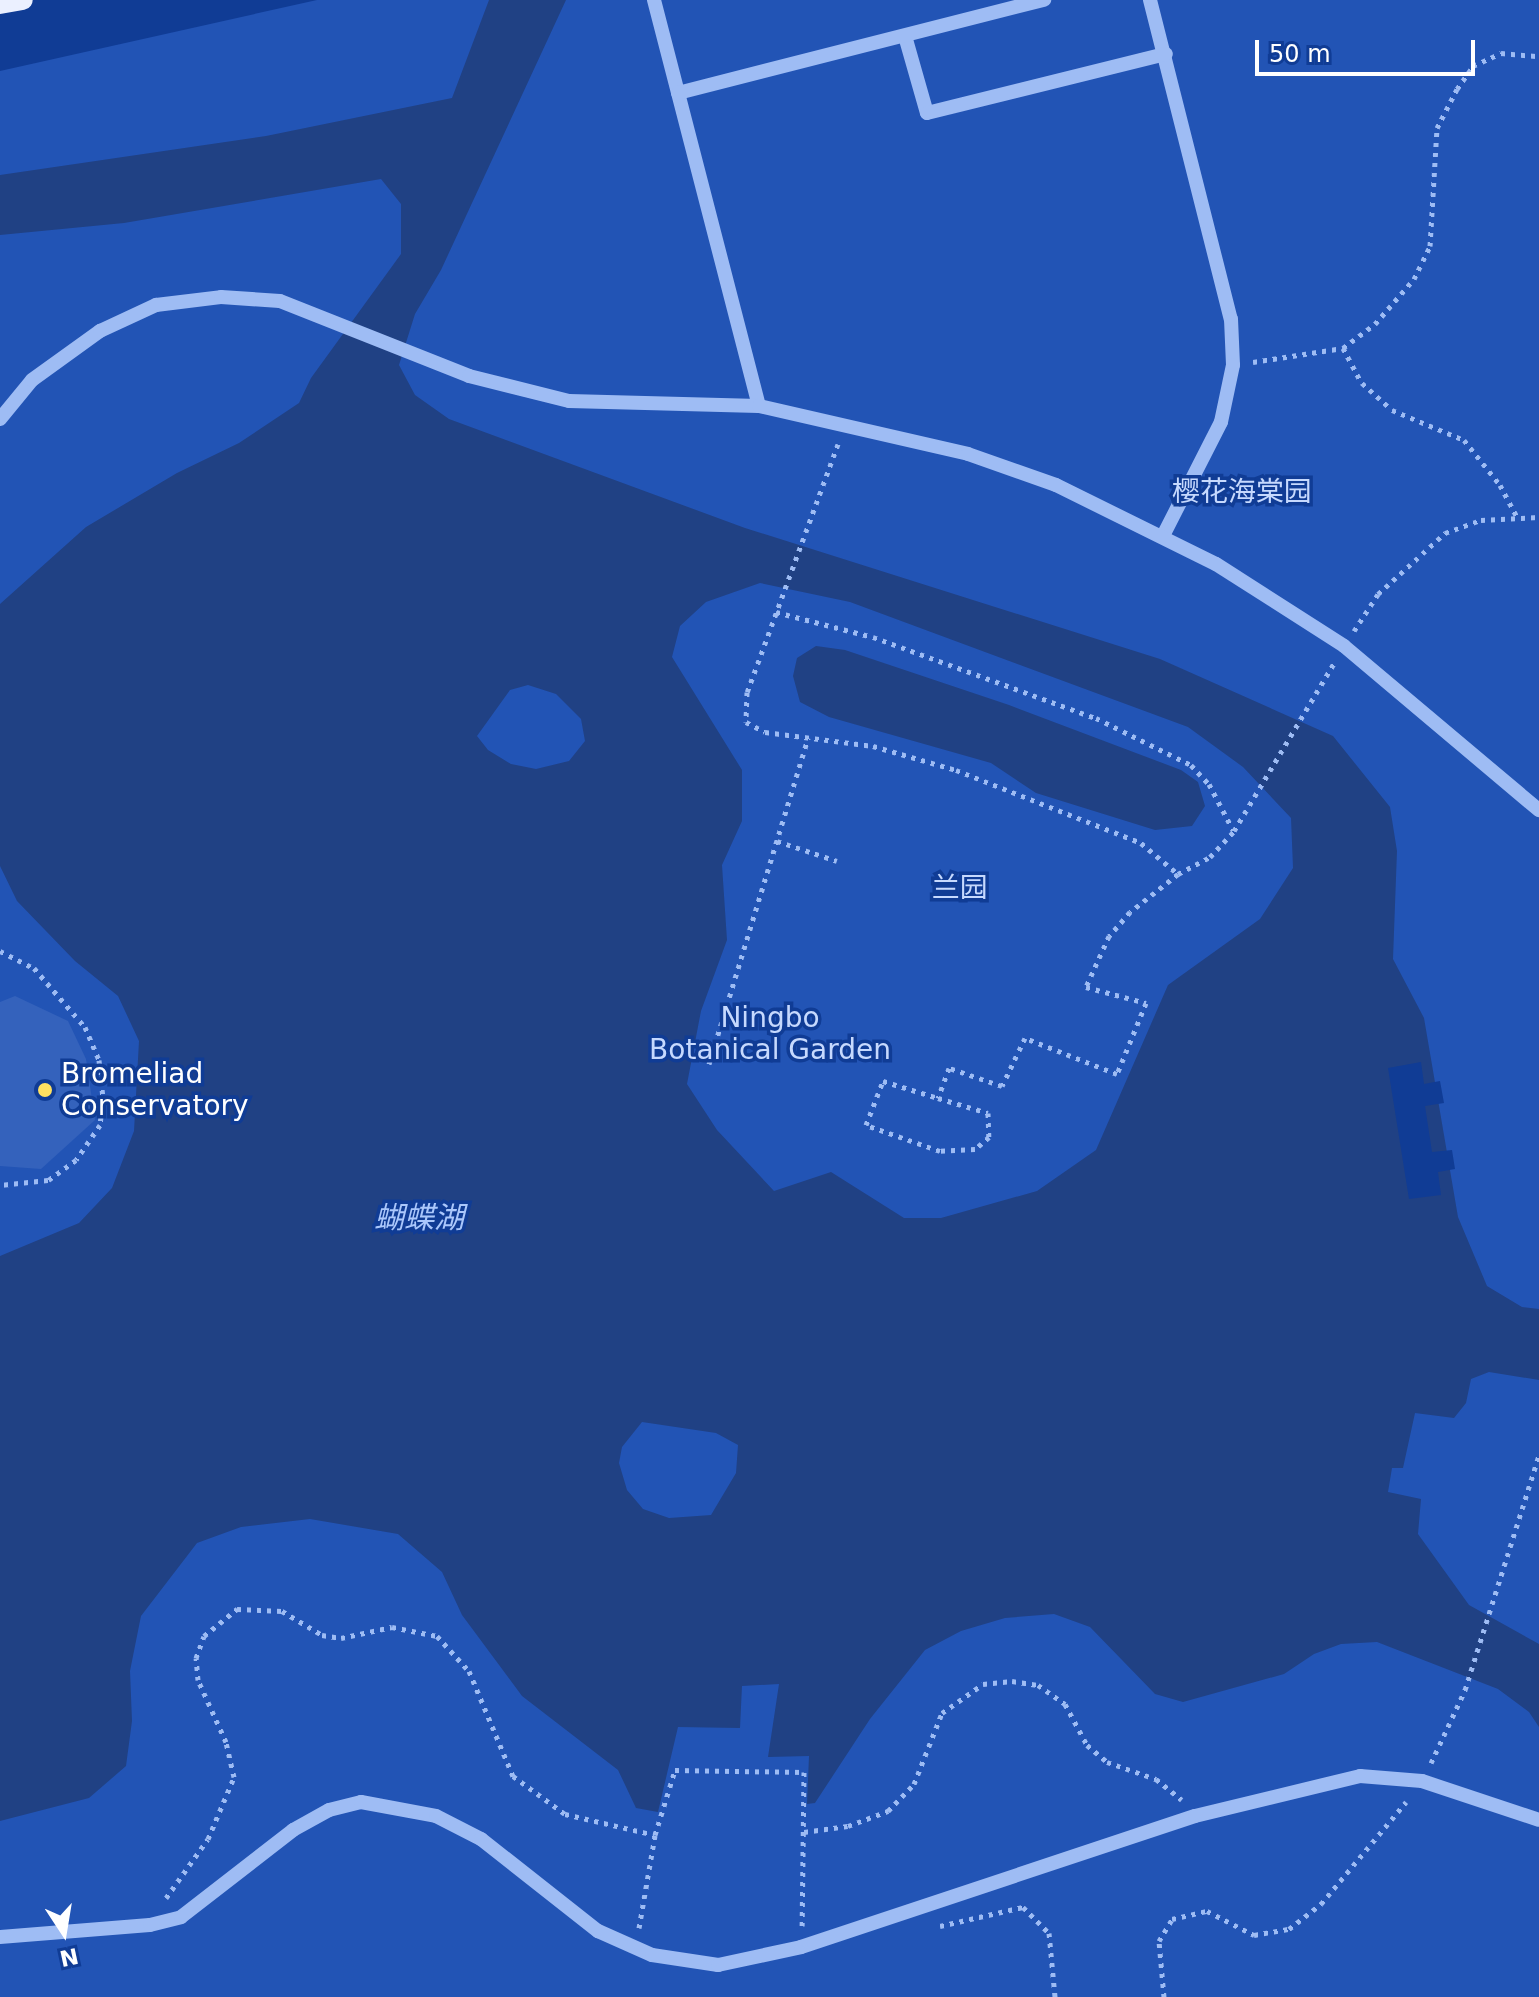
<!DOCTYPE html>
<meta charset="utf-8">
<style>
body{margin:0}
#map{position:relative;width:1539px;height:1997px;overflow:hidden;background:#103c95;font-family:"DejaVu Sans","Noto Sans SC",sans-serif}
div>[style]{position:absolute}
.green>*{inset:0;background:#2254b5}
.water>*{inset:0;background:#204184}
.pier>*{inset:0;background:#103c95}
.building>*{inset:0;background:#3462bc}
.path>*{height:5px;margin-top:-2.5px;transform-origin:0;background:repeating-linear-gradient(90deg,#9ebcf4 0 4px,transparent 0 10px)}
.minor>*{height:14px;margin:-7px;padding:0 7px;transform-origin:7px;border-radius:7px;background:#9ebcf4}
.major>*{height:20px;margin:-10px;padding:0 10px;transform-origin:10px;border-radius:10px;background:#ebf0ff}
.dots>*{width:22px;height:22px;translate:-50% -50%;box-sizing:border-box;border:4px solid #103c95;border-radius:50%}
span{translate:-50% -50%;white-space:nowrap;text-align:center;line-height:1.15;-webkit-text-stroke:7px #103c95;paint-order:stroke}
.park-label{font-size:28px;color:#c6d9fe}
.poi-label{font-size:28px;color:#fff}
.left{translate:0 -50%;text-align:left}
.water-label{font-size:30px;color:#aac7fb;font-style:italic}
.north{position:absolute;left:24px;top:1893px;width:80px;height:80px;-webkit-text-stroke:6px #103c95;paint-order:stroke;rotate:168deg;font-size:22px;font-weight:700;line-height:32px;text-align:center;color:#fff}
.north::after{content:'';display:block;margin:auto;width:28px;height:36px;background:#fff;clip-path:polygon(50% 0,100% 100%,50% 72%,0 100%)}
.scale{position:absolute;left:1255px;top:40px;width:220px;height:36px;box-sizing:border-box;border:4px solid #fff;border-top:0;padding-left:10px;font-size:24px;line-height:28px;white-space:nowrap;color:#fff;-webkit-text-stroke:6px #103c95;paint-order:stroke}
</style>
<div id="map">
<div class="green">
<i style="clip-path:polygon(317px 0,1539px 0,1539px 1997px,0 1997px,0 71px)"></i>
</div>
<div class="water">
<i style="clip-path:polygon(evenodd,489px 0,566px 0,441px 270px,415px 314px,399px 365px,415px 395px,449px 419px,745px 528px,1160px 659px,1333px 736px,1390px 807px,1397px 851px,1393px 959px,1424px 1018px,1458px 1217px,1487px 1286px,1522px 1307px,1539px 1309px,1539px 1380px,1489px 1372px,1471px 1379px,1466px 1403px,1454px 1418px,1415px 1413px,1403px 1468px,1392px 1468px,1388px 1492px,1421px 1499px,1418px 1534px,1469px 1605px,1539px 1644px,1539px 1727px,1529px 1712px,1498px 1689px,1377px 1642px,1341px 1644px,1314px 1654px,1284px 1674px,1183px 1702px,1155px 1694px,1090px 1627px,1054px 1614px,1005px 1618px,961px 1631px,925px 1650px,870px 1719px,815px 1803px,807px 1804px,809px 1756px,768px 1757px,779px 1684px,742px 1686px,740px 1728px,678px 1727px,658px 1812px,636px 1808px,618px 1770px,522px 1696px,462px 1615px,442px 1572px,398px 1534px,310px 1519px,241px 1527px,197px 1543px,141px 1616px,130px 1671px,132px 1721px,126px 1766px,89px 1798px,0 1821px,0 1256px,79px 1223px,112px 1188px,134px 1131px,139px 1041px,118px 996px,75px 961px,17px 901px,0 866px,0 604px,86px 527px,177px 473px,239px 443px,299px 403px,311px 378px,401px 254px,401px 204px,381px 179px,124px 223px,0 235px,0 175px,266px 136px,452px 98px,489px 0,760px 583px,850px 602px,1188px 727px,1243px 767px,1291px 818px,1293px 868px,1260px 919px,1168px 985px,1096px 1150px,1037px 1191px,941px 1218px,904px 1218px,831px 1172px,774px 1191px,717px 1130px,687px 1084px,701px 1011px,727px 940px,722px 865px,742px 821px,742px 770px,672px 657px,680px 626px,706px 602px,760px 583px,489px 0,528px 685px,556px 694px,581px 719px,585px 741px,569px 761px,536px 769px,511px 764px,488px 750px,477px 736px,510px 690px,528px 685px,489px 0,642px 1422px,716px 1433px,738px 1445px,736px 1473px,711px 1515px,669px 1518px,643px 1509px,627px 1490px,619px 1463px,622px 1447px,642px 1422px)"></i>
<i style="clip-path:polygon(816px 646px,845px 650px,1009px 705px,1181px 770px,1198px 782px,1205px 806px,1192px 826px,1155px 830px,1036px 793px,991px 763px,829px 717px,800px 702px,793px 676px,797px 658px)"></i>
</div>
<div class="pier">
<i style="clip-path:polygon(1421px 1062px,1424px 1084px,1440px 1081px,1444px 1103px,1425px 1106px,1432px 1152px,1452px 1150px,1455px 1169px,1438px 1172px,1441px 1195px,1409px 1199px,1388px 1068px)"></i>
</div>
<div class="building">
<i style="clip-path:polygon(15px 996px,68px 1021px,86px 1059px,95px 1120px,41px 1169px,0 1166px,0 1002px)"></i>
</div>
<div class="path">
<i style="left:1343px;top:348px;width:40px;rotate:62deg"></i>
<i style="left:1362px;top:383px;width:40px;rotate:42deg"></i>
<i style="left:1392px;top:410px;width:78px;rotate:22.6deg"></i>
<i style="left:1464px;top:440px;width:58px;rotate:51.3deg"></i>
<i style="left:1500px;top:485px;width:36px;rotate:62deg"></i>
<i style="left:1253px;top:362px;width:91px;rotate:-8.8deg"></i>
<i style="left:1343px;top:348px;width:40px;rotate:-37deg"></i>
<i style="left:1375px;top:324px;width:60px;rotate:-49.1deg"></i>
<i style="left:1414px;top:279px;width:37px;rotate:-64deg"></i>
<i style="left:1430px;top:246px;width:118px;rotate:-86.6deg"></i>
<i style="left:1437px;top:128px;width:44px;rotate:-62.9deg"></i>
<i style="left:1457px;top:89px;width:28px;rotate:-55deg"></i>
<i style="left:1473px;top:66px;width:31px;rotate:-25deg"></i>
<i style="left:1501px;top:53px;width:38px;rotate:5deg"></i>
<i style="left:838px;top:444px;width:264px;rotate:110.1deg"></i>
<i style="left:747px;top:692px;width:30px;rotate:92deg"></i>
<i style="left:746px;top:722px;width:21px;rotate:28deg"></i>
<i style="left:765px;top:732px;width:109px;rotate:7.4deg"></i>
<i style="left:873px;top:746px;width:86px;rotate:16.1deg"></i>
<i style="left:956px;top:770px;width:199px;rotate:21.5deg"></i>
<i style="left:1141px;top:843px;width:48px;rotate:40deg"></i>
<i style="left:1178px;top:874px;width:61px;rotate:141.6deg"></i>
<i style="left:1130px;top:912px;width:32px;rotate:131deg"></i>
<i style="left:1109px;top:936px;width:56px;rotate:114.3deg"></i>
<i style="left:1086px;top:987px;width:62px;rotate:14.9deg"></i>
<i style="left:1146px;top:1003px;width:77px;rotate:112.2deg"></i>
<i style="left:1117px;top:1074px;width:99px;rotate:-158.6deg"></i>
<i style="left:1025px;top:1038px;width:53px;rotate:115.6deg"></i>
<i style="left:1002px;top:1086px;width:56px;rotate:-161.2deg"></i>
<i style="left:949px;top:1068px;width:32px;rotate:110deg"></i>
<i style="left:938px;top:1098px;width:52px;rotate:16.7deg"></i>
<i style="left:988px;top:1113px;width:24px;rotate:88deg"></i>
<i style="left:989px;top:1137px;width:18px;rotate:139deg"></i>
<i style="left:975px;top:1149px;width:35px;rotate:177deg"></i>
<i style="left:940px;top:1151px;width:78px;rotate:-160.6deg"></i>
<i style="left:866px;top:1125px;width:47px;rotate:-68.9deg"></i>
<i style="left:883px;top:1081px;width:58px;rotate:17.2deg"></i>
<i style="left:776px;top:612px;width:100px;rotate:14.5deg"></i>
<i style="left:873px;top:637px;width:237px;rotate:20deg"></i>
<i style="left:1096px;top:718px;width:106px;rotate:26.3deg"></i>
<i style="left:1191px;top:765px;width:26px;rotate:47deg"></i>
<i style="left:1209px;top:784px;width:52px;rotate:62.4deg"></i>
<i style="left:1354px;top:631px;width:44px;rotate:-57deg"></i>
<i style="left:1378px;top:594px;width:91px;rotate:-42.3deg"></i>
<i style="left:1445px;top:533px;width:38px;rotate:-20deg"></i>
<i style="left:1481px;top:520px;width:58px;rotate:-3deg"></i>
<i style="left:777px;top:841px;width:63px;rotate:18.4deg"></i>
<i style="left:1178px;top:874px;width:36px;rotate:-28deg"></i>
<i style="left:1210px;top:857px;width:35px;rotate:-47deg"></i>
<i style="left:1234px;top:831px;width:196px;rotate:-59.2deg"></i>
<i style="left:0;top:951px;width:38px;rotate:27deg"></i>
<i style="left:34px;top:968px;width:78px;rotate:49.2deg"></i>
<i style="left:85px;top:1027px;width:36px;rotate:67deg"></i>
<i style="left:99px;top:1060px;width:37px;rotate:84deg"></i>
<i style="left:103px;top:1097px;width:28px;rotate:96deg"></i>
<i style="left:100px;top:1125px;width:42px;rotate:124.4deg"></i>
<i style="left:76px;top:1160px;width:34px;rotate:144deg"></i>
<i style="left:48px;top:1180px;width:48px;rotate:174.1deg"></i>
<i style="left:709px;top:1064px;width:341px;rotate:-73.1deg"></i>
<i style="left:1431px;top:1763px;width:81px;rotate:-65deg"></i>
<i style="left:1465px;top:1690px;width:245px;rotate:-72.5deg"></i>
<i style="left:804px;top:1832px;width:44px;rotate:-7.8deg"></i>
<i style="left:848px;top:1826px;width:43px;rotate:-20.6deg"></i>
<i style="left:888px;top:1811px;width:37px;rotate:-46deg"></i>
<i style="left:914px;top:1784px;width:76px;rotate:-68.5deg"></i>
<i style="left:942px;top:1713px;width:50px;rotate:-35.3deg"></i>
<i style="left:983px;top:1684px;width:29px;rotate:-6deg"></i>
<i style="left:1012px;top:1681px;width:26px;rotate:9deg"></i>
<i style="left:1038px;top:1685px;width:33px;rotate:35deg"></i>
<i style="left:1065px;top:1704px;width:47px;rotate:61.8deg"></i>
<i style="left:1087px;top:1745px;width:26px;rotate:40deg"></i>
<i style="left:1107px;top:1762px;width:52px;rotate:19.1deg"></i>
<i style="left:1156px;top:1779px;width:33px;rotate:39deg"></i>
<i style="left:166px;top:1898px;width:72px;rotate:-54.6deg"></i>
<i style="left:208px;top:1839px;width:67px;rotate:-67.2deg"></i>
<i style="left:234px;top:1777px;width:36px;rotate:-103deg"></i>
<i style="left:226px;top:1742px;width:68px;rotate:-114.3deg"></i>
<i style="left:198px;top:1680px;width:22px;rotate:-95deg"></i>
<i style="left:196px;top:1658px;width:23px;rotate:-70deg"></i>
<i style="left:204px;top:1636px;width:43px;rotate:-39.3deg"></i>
<i style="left:237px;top:1609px;width:45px;rotate:2.5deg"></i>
<i style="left:282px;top:1611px;width:47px;rotate:31deg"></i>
<i style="left:322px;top:1635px;width:19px;rotate:9deg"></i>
<i style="left:341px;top:1638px;width:52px;rotate:-12.2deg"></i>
<i style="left:392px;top:1627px;width:46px;rotate:11.3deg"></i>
<i style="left:437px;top:1636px;width:47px;rotate:47.6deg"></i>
<i style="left:469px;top:1671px;width:114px;rotate:67.3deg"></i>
<i style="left:513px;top:1776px;width:64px;rotate:36.2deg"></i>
<i style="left:565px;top:1814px;width:92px;rotate:13.1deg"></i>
<i style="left:940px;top:1926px;width:85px;rotate:-12.9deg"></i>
<i style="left:1023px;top:1907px;width:37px;rotate:45deg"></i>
<i style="left:1049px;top:1933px;width:64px;rotate:84.6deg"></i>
<i style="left:639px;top:1928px;width:94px;rotate:-80.2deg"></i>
<i style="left:655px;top:1835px;width:68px;rotate:-72.9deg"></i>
<i style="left:675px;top:1770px;width:129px;rotate:0.9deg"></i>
<i style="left:804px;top:1772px;width:154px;rotate:90.7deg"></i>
<i style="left:1164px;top:1997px;width:56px;rotate:-95.1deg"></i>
<i style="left:1159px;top:1941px;width:26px;rotate:-59deg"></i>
<i style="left:1172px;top:1919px;width:36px;rotate:-13deg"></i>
<i style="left:1207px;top:1911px;width:53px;rotate:27.1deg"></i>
<i style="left:1254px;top:1935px;width:36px;rotate:-10deg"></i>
<i style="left:1289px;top:1929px;width:41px;rotate:-38deg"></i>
<i style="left:1321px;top:1904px;width:133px;rotate:-50.2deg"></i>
</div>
<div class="minor">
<i style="left:654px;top:0;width:419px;rotate:75.5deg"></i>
<i style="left:1150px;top:0;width:329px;rotate:75.8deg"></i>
<i style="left:1231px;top:319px;width:46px;rotate:87.5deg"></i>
<i style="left:1233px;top:365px;width:58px;rotate:101.9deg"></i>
<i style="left:1221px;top:422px;width:126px;rotate:117deg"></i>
<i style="left:905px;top:36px;width:80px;rotate:74.1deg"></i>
<i style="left:927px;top:113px;width:246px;rotate:-13.9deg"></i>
<i style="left:678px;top:93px;width:378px;rotate:-14.3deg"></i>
<i style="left:0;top:419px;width:50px;rotate:-50.6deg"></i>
<i style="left:32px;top:380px;width:84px;rotate:-35.8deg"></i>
<i style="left:100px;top:331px;width:62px;rotate:-24.9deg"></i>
<i style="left:156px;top:305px;width:65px;rotate:-7deg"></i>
<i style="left:221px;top:297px;width:59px;rotate:3.9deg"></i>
<i style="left:280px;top:301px;width:203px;rotate:21.6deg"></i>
<i style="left:469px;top:376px;width:103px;rotate:14deg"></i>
<i style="left:569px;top:401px;width:190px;rotate:1.5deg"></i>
<i style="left:759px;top:406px;width:214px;rotate:12.9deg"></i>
<i style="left:968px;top:454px;width:93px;rotate:19.4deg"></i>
<i style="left:1056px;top:485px;width:178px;rotate:26.3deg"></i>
<i style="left:1216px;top:564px;width:152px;rotate:32.6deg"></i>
<i style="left:1344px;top:646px;width:255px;rotate:40.1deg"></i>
<i style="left:0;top:1937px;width:150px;rotate:-4.6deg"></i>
<i style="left:150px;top:1925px;width:32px;rotate:-14deg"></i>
<i style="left:181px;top:1917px;width:142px;rotate:-37.8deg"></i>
<i style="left:293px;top:1830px;width:41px;rotate:-29.1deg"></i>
<i style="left:329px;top:1810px;width:33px;rotate:-14deg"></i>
<i style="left:361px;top:1802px;width:76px;rotate:10.6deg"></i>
<i style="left:436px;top:1816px;width:51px;rotate:27.1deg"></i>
<i style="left:481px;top:1839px;width:149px;rotate:38.2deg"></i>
<i style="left:598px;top:1931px;width:59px;rotate:24deg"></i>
<i style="left:652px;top:1955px;width:67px;rotate:8.6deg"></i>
<i style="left:718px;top:1965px;width:85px;rotate:-12.2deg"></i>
<i style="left:801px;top:1947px;width:415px;rotate:-18.4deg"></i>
<i style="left:1195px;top:1816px;width:170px;rotate:-13.6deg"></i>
<i style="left:1360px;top:1776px;width:62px;rotate:4.6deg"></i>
<i style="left:1422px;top:1781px;width:123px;rotate:18.4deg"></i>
</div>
<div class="major">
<i style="left:0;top:4px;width:23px;rotate:-10deg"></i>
</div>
<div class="dots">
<i style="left:45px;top:1090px;background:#ffe161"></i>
</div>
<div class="park-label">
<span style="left:1242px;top:492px">樱花海棠园</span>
<span style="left:960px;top:888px">兰园</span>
<span style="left:770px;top:1034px">Ningbo<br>Botanical Garden</span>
</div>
<div class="poi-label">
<span class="left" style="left:61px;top:1090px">Bromeliad<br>Conservatory</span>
</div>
<div class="water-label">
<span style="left:419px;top:1218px">蝴蝶湖</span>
</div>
<div class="north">N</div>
<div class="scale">50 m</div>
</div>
